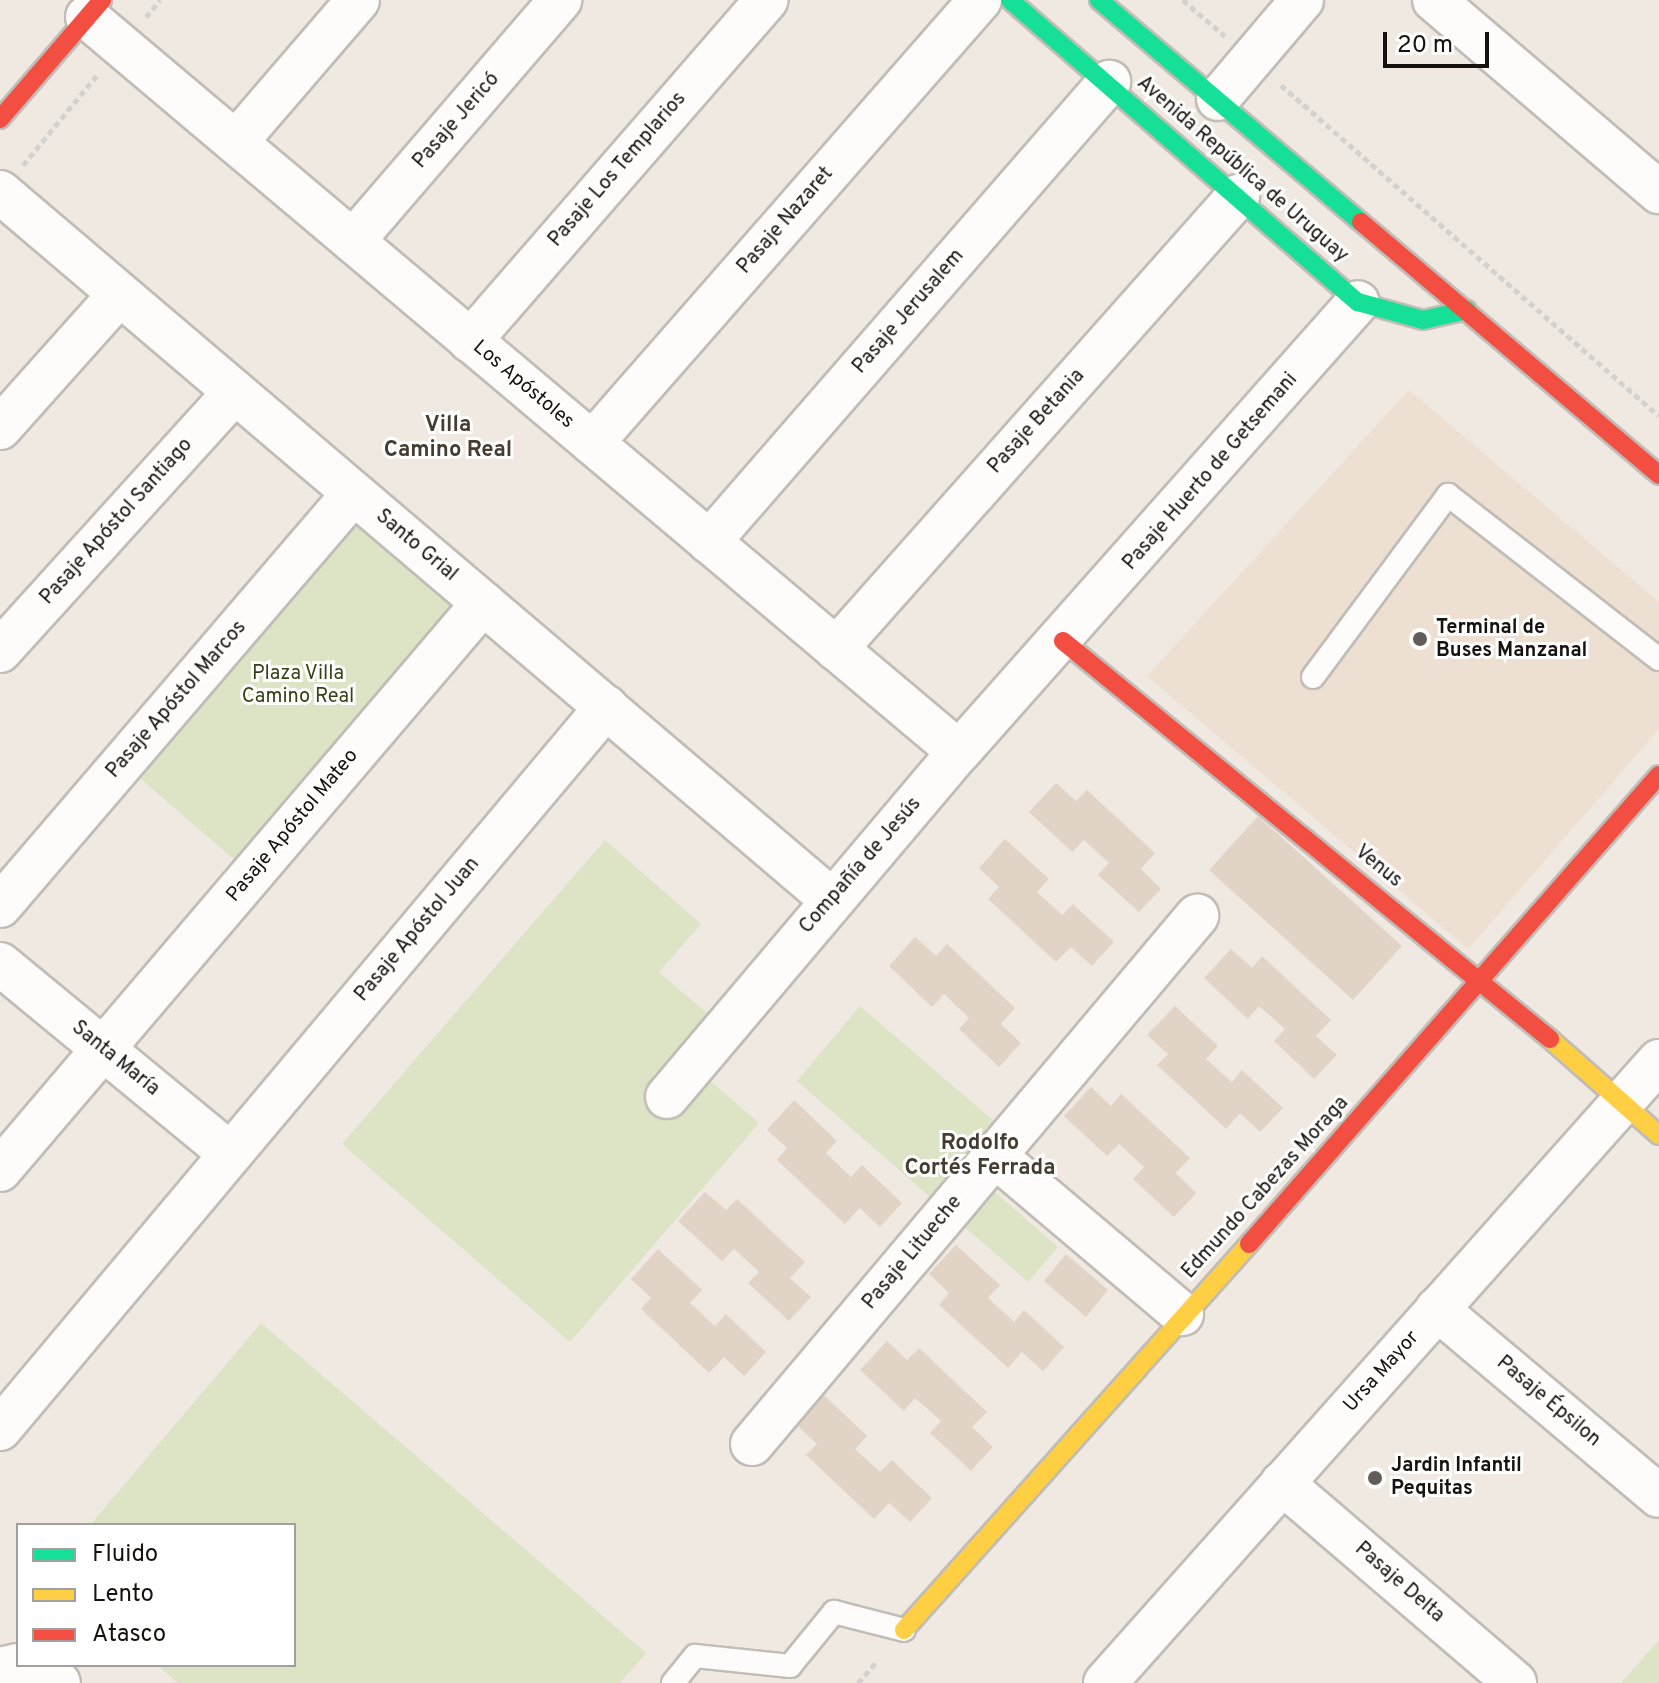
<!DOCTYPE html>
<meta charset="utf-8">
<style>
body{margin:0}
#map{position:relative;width:1659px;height:1683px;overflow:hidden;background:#efe9e2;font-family:Overpass,sans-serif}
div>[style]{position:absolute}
.built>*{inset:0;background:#ede0d2}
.green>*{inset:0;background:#dce4c5}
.building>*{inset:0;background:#e1d4c7}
.path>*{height:5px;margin-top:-2.5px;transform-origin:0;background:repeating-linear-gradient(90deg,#d4d2cf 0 6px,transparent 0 10px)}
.roads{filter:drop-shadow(2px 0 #c1bcb6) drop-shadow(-2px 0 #c1bcb6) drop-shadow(0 2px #c1bcb6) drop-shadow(0 -2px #c1bcb6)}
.lane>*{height:22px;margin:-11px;padding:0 11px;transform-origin:11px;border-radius:11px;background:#fdfcfb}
.street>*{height:42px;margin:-21px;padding:0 21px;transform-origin:21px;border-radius:21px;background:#fdfcfb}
.fast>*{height:18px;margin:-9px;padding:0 9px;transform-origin:9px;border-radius:9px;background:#16e098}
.slow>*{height:18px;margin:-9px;padding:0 9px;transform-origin:9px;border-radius:9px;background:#ffcf43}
.jam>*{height:18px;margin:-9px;padding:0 9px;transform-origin:9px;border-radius:9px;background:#f24e42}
.dots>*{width:22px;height:22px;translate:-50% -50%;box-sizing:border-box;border:4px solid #fff;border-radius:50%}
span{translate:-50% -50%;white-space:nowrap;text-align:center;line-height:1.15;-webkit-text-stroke:6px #fff;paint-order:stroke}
.street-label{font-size:20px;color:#16120e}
.poi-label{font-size:20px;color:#16120e;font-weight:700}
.left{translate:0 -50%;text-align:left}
.park-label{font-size:20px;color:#344214}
.neighbourhood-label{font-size:22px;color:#453c32;font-weight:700}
.legend{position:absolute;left:16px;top:1523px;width:280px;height:144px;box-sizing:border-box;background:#fff;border:2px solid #a2a09f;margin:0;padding:10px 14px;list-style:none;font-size:24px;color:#16120e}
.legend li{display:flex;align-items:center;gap:16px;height:40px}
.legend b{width:40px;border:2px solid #a2a09f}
.scale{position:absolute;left:1383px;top:32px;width:106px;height:36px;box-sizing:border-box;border:4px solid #16120e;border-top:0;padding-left:10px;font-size:24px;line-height:28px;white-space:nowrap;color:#16120e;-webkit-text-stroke:6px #fff;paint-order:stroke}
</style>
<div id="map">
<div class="built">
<i style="clip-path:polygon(1409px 390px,1659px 602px,1659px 729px,1468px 949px,1147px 676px)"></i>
</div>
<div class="green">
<i style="clip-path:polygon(352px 503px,469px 605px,244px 868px,126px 766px)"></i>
<i style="clip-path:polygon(605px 840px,701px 924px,659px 972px,709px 1015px,677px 1052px,759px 1123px,570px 1342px,342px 1144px)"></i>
<i style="clip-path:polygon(860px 1006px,1002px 1128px,968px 1169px,1058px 1247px,1028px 1282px,797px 1081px)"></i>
<i style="clip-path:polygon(261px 1323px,646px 1653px,620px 1683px,178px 1683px,157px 1665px,294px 1665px,294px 1525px,90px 1525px)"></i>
<i style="clip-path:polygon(1659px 1640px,1659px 1683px,1621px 1683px)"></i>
</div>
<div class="building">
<i style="clip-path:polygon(1056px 783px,1076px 801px,1087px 790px,1155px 853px,1141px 869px,1161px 889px,1139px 912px,1098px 875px,1109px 863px,1084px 840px,1072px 852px,1029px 812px)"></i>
<i style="clip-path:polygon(1258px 816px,1402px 946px,1353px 1000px,1209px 870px)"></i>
<i style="clip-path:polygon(1005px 839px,1049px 879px,1037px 892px,1062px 915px,1073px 904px,1114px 942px,1092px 966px,1071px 947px,1056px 962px,988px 899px,999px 887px,979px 868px)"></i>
<i style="clip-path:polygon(915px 937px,936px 956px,947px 944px,1015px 1008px,1001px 1024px,1021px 1043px,999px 1067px,959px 1029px,969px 1018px,944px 994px,932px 1007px,889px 966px)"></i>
<i style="clip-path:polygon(1231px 949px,1252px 968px,1262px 956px,1331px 1020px,1316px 1036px,1337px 1055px,1314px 1079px,1274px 1041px,1285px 1029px,1259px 1006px,1248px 1019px,1204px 978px)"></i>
<i style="clip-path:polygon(1175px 1006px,1218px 1046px,1206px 1059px,1232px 1082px,1242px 1070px,1283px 1108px,1260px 1132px,1240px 1113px,1226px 1129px,1157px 1065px,1168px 1054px,1147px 1035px)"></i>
<i style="clip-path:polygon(1091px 1087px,1111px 1106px,1121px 1094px,1190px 1158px,1176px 1173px,1196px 1193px,1174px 1217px,1133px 1179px,1144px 1167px,1119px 1144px,1107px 1156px,1064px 1116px)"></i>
<i style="clip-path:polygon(794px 1100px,837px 1141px,826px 1153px,851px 1177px,862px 1165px,902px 1203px,880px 1227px,860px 1208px,845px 1224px,777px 1160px,787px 1148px,767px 1130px)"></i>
<i style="clip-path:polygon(705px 1192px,726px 1210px,737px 1199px,805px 1262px,790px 1278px,811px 1297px,789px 1321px,748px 1283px,759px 1272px,734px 1249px,722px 1261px,678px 1221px)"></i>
<i style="clip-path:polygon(956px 1245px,1000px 1285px,988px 1298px,1014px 1322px,1024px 1310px,1064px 1347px,1043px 1371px,1022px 1352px,1008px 1368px,939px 1305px,949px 1293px,929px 1274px)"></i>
<i style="clip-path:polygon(658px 1249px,702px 1290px,690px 1303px,715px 1326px,726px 1314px,766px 1352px,744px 1376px,724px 1357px,709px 1373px,641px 1309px,651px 1298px,631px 1279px)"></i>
<i style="clip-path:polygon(1066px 1254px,1108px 1290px,1086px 1317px,1044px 1281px)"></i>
<i style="clip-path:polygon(887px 1341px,907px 1360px,919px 1348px,987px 1412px,972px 1427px,993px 1447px,971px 1471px,930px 1433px,941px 1421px,915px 1398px,904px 1411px,860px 1370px)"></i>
<i style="clip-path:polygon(824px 1395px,867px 1436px,855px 1449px,880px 1472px,892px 1460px,932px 1498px,910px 1522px,889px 1503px,874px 1519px,806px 1455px,817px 1444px,797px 1425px)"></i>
</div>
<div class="path">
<i style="left:1183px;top:0;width:55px;rotate:40.6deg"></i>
<i style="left:146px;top:17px;width:22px;rotate:-51deg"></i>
<i style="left:1281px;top:85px;width:502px;rotate:41.21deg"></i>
<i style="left:23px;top:165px;width:118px;rotate:-50.5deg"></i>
<i style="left:858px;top:1683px;width:30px;rotate:-49deg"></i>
</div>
<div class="roads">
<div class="lane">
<i style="left:1313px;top:677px;width:227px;rotate:-53.4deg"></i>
<i style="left:1448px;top:495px;width:267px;rotate:37.9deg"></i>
<i style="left:673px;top:1683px;width:35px;rotate:-51deg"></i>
<i style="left:695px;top:1656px;width:96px;rotate:6deg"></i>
<i style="left:790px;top:1666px;width:70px;rotate:-50.8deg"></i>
<i style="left:834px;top:1612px;width:72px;rotate:14.4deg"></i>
</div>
<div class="street">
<i style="left:1434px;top:0;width:296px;rotate:40.5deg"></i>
<i style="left:87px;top:17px;width:1140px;rotate:40.13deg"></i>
<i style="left:1218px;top:99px;width:130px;rotate:-49.7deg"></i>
<i style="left:236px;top:142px;width:187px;rotate:-49.3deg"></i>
<i style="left:0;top:192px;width:1092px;rotate:40.4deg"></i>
<i style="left:353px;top:241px;width:318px;rotate:-49.3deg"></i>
<i style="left:470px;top:341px;width:452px;rotate:-49deg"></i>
<i style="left:0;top:428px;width:177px;rotate:-48.2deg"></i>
<i style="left:592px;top:443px;width:589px;rotate:-48.79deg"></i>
<i style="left:709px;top:542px;width:610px;rotate:-48.99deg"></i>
<i style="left:836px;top:649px;width:606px;rotate:-48.41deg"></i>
<i style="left:0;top:651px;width:348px;rotate:-47.8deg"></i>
<i style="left:0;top:906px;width:543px;rotate:-49.41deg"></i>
<i style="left:0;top:964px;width:297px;rotate:39.5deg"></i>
<i style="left:667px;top:1097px;width:452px;rotate:-49.8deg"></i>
<i style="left:959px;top:752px;width:601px;rotate:-48.44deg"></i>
<i style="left:995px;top:1156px;width:245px;rotate:40.2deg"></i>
<i style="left:0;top:1170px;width:745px;rotate:-49.57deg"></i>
<i style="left:1437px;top:1309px;width:290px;rotate:40.1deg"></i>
<i style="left:0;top:1429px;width:943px;rotate:-49.99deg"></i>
<i style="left:752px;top:1444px;width:691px;rotate:-49.88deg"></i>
<i style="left:1282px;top:1483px;width:307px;rotate:40.6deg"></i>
<i style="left:36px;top:1665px;width:29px;rotate:38deg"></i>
<i style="left:0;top:1669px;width:18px;rotate:-13deg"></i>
<i style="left:1105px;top:1683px;width:833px;rotate:-48.31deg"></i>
</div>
<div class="fast">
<i style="left:1010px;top:0;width:461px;rotate:41deg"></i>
<i style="left:1358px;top:302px;width:67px;rotate:15.5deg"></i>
<i style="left:1423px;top:320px;width:45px;rotate:-12.8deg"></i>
<i style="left:1099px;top:0;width:343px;rotate:40.3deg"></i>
</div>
<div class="slow">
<i style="left:1550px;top:1039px;width:145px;rotate:41.4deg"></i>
<i style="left:904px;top:1630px;width:518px;rotate:-48.21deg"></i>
</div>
<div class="jam">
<i style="left:0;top:119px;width:157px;rotate:-49.4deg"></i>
<i style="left:1361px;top:222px;width:391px;rotate:40.3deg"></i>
<i style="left:1063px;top:641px;width:629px;rotate:39.26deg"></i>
<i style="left:1249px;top:1244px;width:623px;rotate:-48.84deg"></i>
</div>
</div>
<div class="dots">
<i style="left:1420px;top:639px;background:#625d58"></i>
<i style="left:1375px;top:1478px;background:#625d58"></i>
</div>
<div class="street-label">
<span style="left:457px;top:121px;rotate:-49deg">Pasaje Jericó</span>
<span style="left:618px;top:170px;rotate:-49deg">Pasaje Los Templarios</span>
<span style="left:1242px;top:170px;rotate:41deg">Avenida República de Uruguay</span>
<span style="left:786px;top:221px;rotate:-49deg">Pasaje Nazaret</span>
<span style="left:909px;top:312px;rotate:-49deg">Pasaje Jerusalem</span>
<span style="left:523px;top:385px;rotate:40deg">Los Apóstoles</span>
<span style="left:1037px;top:422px;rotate:-48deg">Pasaje Betania</span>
<span style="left:1211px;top:472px;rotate:-49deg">Pasaje Huerto de Getsemani</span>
<span style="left:117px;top:522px;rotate:-48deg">Pasaje Apóstol Santiago</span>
<span style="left:416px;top:546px;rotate:40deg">Santo Grial</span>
<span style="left:177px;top:700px;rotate:-49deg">Pasaje Apóstol Marcos</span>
<span style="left:293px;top:826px;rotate:-50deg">Pasaje Apóstol Mateo</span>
<span style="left:861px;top:866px;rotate:-49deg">Compañía de Jesús</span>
<span style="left:1378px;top:867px;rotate:39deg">Venus</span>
<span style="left:418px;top:930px;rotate:-50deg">Pasaje Apóstol Juan</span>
<span style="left:115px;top:1059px;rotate:39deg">Santa María</span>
<span style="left:1266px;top:1188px;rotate:-48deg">Edmundo Cabezas Moraga</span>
<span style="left:913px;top:1253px;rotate:-50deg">Pasaje Litueche</span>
<span style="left:1382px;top:1372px;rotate:-48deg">Ursa Mayor</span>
<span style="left:1548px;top:1402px;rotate:40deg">Pasaje Épsilon</span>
<span style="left:1399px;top:1583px;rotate:41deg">Pasaje Delta</span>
</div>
<div class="poi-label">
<span class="left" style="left:1436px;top:640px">Terminal de<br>Buses Manzanal</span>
<span class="left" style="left:1391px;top:1478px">Jardin Infantil<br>Pequitas</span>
</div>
<div class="park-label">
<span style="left:298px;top:686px">Plaza Villa<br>Camino Real</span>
</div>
<div class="neighbourhood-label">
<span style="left:448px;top:438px">Villa<br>Camino Real</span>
<span style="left:980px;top:1156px">Rodolfo<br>Cortés Ferrada</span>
</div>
<ul class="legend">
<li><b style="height:10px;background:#16e098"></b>Fluido</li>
<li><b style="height:10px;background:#ffcf43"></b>Lento</li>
<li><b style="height:10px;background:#f24e42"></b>Atasco</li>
</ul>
<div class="scale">20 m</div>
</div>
